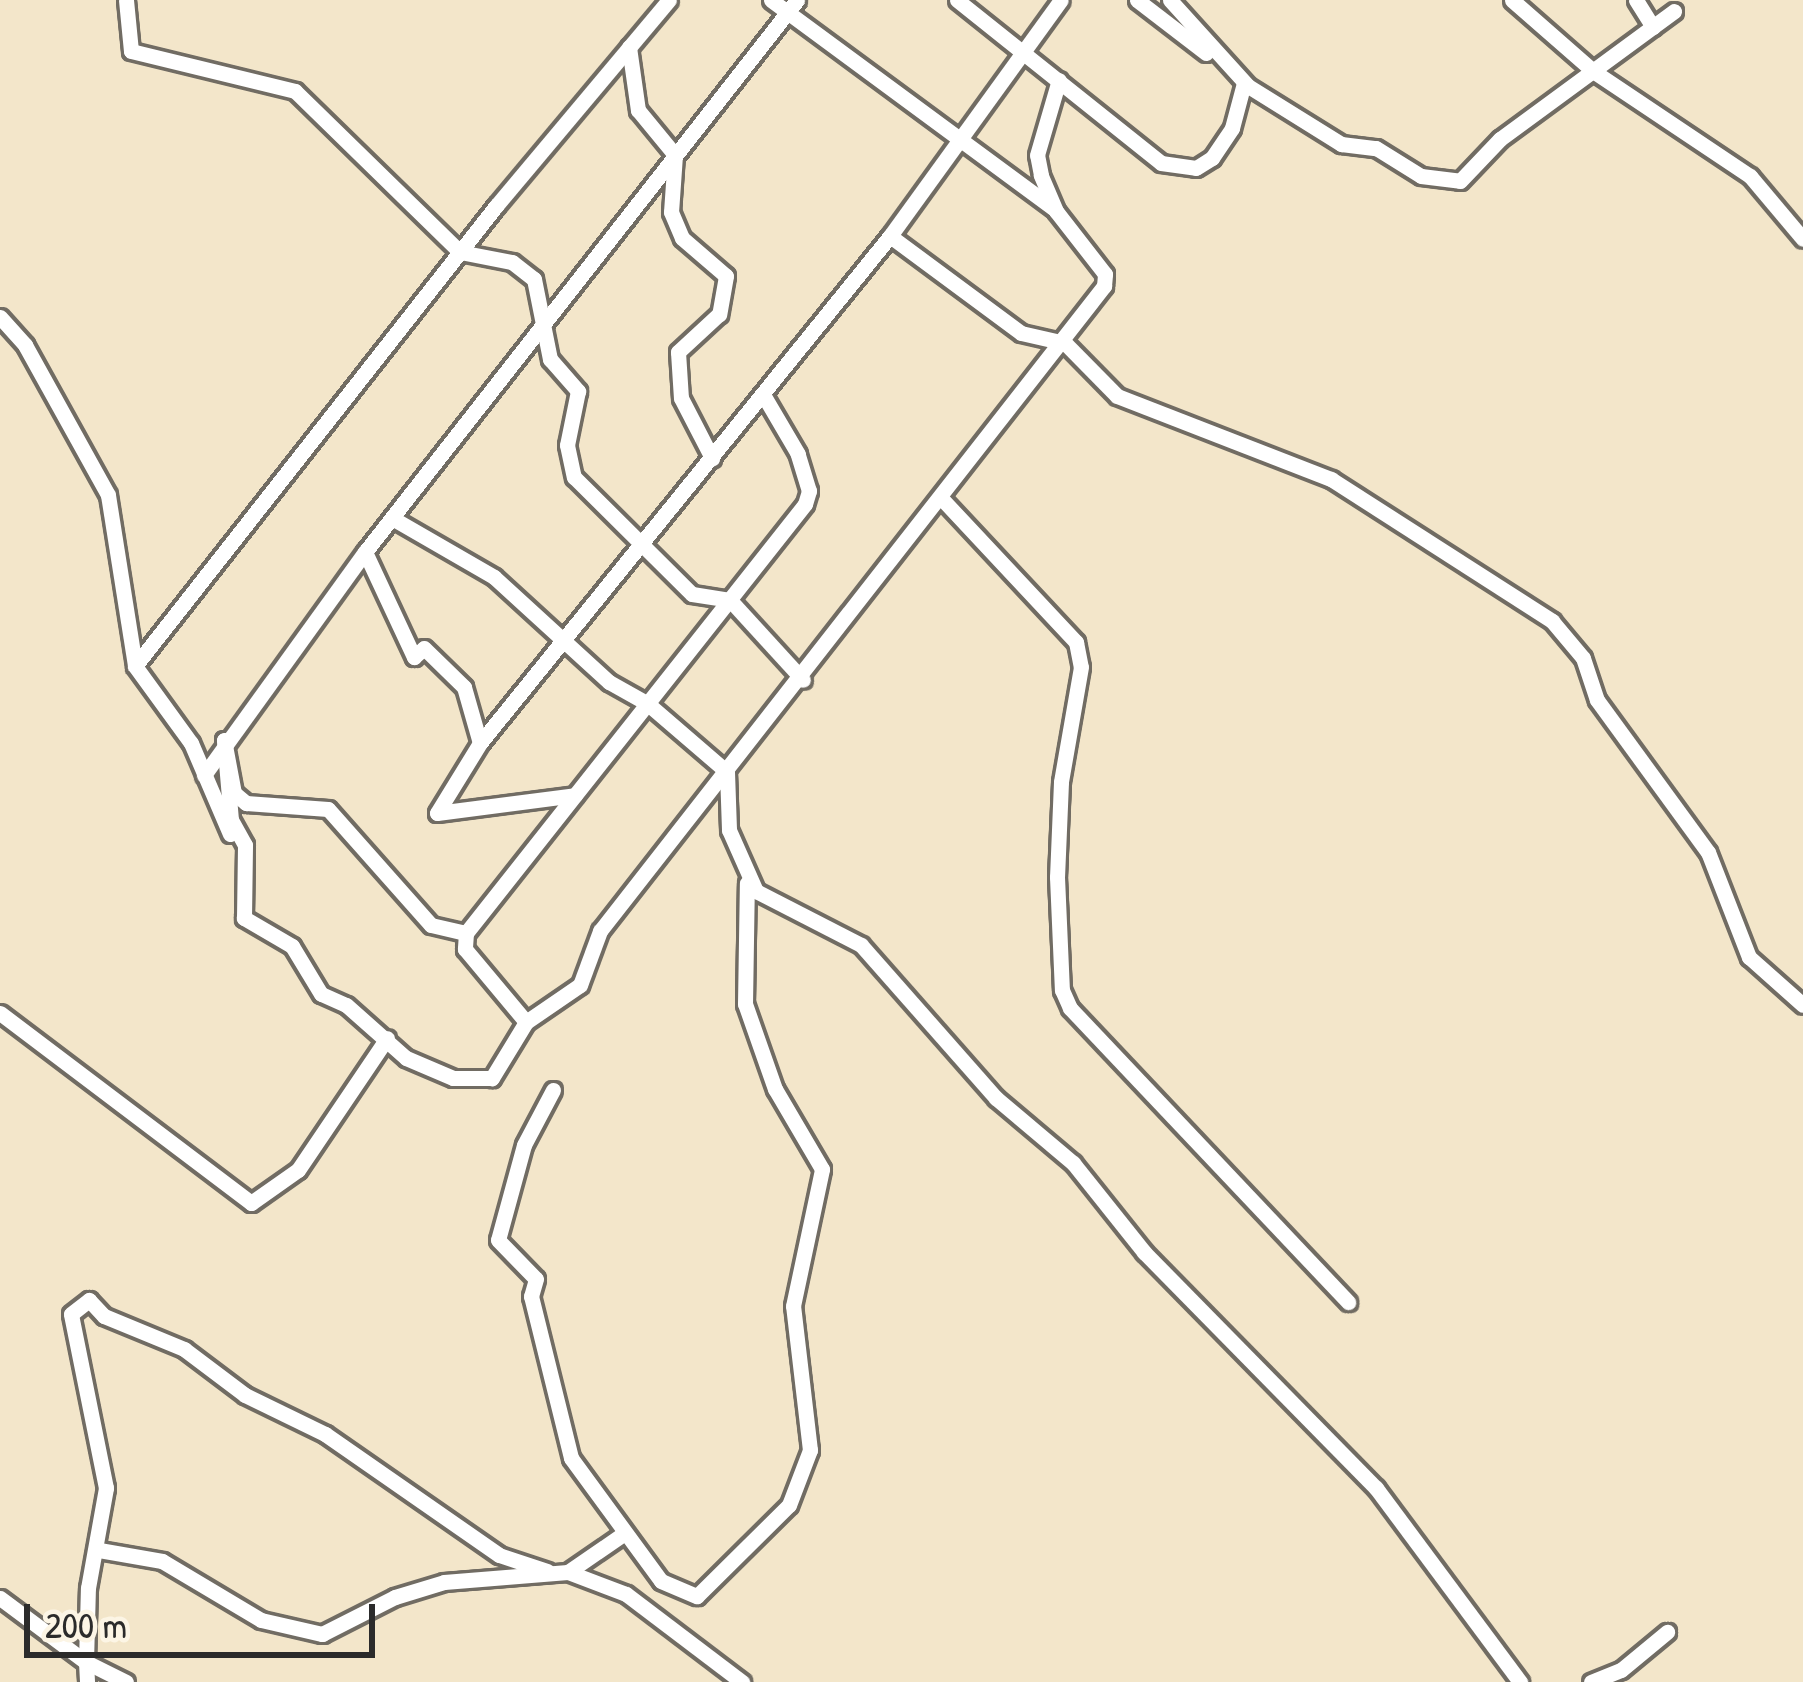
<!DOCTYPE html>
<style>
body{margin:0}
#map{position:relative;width:1803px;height:1682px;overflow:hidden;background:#f3e6ca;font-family:"Patrick Hand",sans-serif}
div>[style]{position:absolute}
.roads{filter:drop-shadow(3px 0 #716c63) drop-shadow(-3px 0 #716c63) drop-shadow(0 3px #716c63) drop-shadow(0 -3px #716c63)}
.minor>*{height:15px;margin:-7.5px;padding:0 7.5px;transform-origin:7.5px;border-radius:7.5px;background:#fff}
span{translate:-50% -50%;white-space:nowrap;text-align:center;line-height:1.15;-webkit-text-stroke:12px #fcf5e5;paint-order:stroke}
.scale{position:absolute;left:24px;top:1604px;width:351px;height:54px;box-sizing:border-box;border:6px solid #2b2b2b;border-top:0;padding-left:15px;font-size:36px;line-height:42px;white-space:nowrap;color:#2b2b2b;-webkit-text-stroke:9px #fcf5e5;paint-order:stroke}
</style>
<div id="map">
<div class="roads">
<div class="minor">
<i style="left:126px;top:0;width:51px;rotate:84.4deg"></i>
<i style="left:131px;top:51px;width:169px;rotate:13.7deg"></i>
<i style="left:295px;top:91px;width:231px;rotate:44.3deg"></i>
<i style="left:460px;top:252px;width:53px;rotate:10.9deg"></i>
<i style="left:512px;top:262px;width:28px;rotate:38deg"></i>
<i style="left:534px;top:279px;width:82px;rotate:78.7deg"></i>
<i style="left:550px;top:359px;width:43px;rotate:48.8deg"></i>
<i style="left:578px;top:391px;width:55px;rotate:101.5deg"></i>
<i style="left:567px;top:445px;width:33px;rotate:78deg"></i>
<i style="left:574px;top:477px;width:166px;rotate:44.8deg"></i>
<i style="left:692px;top:594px;width:38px;rotate:9deg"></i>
<i style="left:730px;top:600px;width:108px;rotate:47.6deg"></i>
<i style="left:771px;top:0;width:352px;rotate:36.4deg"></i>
<i style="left:957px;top:0;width:261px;rotate:38.6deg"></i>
<i style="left:1161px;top:163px;width:35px;rotate:8deg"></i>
<i style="left:1196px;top:168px;width:19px;rotate:-32deg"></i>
<i style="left:1212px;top:158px;width:36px;rotate:-56deg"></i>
<i style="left:1232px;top:128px;width:47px;rotate:-75.1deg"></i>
<i style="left:1137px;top:0;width:87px;rotate:37.5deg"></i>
<i style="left:1170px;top:0;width:116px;rotate:47.8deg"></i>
<i style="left:1248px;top:86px;width:110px;rotate:31.9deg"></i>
<i style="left:1341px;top:144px;width:35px;rotate:7deg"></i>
<i style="left:1376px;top:148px;width:53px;rotate:31.9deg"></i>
<i style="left:1421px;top:176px;width:39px;rotate:7deg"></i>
<i style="left:1460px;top:181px;width:58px;rotate:-46.4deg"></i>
<i style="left:1500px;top:139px;width:216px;rotate:-36.3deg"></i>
<i style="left:1512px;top:0;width:108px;rotate:41.2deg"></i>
<i style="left:1593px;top:71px;width:189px;rotate:33.8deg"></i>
<i style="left:1750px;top:176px;width:82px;rotate:49.9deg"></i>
<i style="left:1636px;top:0;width:32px;rotate:58deg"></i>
<i style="left:629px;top:47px;width:64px;rotate:81.9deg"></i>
<i style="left:638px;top:110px;width:58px;rotate:50.6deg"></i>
<i style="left:675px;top:155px;width:57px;rotate:94deg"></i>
<i style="left:671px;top:212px;width:28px;rotate:67deg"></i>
<i style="left:682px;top:238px;width:58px;rotate:40.8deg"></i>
<i style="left:726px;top:276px;width:39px;rotate:100deg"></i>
<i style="left:719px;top:314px;width:56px;rotate:137.2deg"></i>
<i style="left:678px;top:352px;width:46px;rotate:86.3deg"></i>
<i style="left:681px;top:398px;width:68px;rotate:62.7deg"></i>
<i style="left:890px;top:236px;width:163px;rotate:36.5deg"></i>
<i style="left:1021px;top:333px;width:45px;rotate:12.8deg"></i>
<i style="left:1065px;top:343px;width:74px;rotate:45.5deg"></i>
<i style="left:1117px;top:396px;width:230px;rotate:21.2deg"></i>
<i style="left:1331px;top:479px;width:263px;rotate:32.7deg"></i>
<i style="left:1552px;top:621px;width:48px;rotate:50deg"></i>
<i style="left:1583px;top:658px;width:44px;rotate:71.6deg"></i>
<i style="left:1597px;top:700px;width:188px;rotate:53.9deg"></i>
<i style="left:1708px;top:852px;width:113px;rotate:68.7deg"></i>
<i style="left:1749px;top:957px;width:72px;rotate:41.6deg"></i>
<i style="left:0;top:317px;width:38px;rotate:48deg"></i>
<i style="left:25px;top:345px;width:171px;rotate:61deg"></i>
<i style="left:108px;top:495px;width:173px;rotate:81deg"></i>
<i style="left:135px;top:666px;width:95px;rotate:54deg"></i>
<i style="left:191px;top:743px;width:99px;rotate:66.8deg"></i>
<i style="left:943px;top:500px;width:195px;rotate:46.9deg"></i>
<i style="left:1076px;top:642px;width:25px;rotate:79deg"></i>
<i style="left:1081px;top:667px;width:117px;rotate:99.9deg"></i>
<i style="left:1061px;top:782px;width:95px;rotate:92.4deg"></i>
<i style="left:1057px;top:877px;width:113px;rotate:87.5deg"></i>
<i style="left:1062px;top:990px;width:20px;rotate:66deg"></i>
<i style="left:1070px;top:1008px;width:405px;rotate:46.6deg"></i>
<i style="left:392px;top:518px;width:118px;rotate:30deg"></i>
<i style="left:494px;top:577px;width:156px;rotate:42.4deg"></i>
<i style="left:609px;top:682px;width:45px;rotate:29.4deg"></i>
<i style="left:648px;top:704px;width:104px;rotate:40.7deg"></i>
<i style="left:727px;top:772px;width:58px;rotate:88deg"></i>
<i style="left:729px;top:830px;width:67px;rotate:66.1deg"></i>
<i style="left:756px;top:891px;width:118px;rotate:27.2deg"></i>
<i style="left:861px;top:945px;width:204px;rotate:48.6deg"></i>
<i style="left:996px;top:1098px;width:101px;rotate:40.2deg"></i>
<i style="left:1073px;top:1163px;width:114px;rotate:51.4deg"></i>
<i style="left:1144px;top:1252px;width:331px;rotate:45.5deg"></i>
<i style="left:1376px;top:1488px;width:242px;rotate:53.4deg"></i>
<i style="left:365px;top:552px;width:116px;rotate:65deg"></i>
<i style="left:414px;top:657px;width:13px;rotate:-42deg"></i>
<i style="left:424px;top:648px;width:56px;rotate:44.3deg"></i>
<i style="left:464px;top:687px;width:58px;rotate:74.1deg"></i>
<i style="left:480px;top:743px;width:82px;rotate:121.6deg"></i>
<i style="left:437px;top:813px;width:139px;rotate:-7.4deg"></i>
<i style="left:135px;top:666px;width:585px;rotate:-51.88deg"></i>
<i style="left:496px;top:206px;width:269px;rotate:-50deg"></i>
<i style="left:224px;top:740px;width:54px;rotate:79.3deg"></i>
<i style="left:234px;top:793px;width:16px;rotate:40deg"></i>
<i style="left:246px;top:803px;width:82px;rotate:4.2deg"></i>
<i style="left:328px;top:809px;width:155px;rotate:48.4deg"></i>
<i style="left:431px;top:925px;width:36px;rotate:13deg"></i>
<i style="left:466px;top:933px;width:16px;rotate:94deg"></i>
<i style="left:465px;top:949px;width:95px;rotate:50.1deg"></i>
<i style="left:526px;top:1022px;width:66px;rotate:121.3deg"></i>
<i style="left:492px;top:1078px;width:39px;rotate:180deg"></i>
<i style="left:453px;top:1078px;width:51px;rotate:-156.9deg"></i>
<i style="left:406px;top:1058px;width:80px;rotate:-138.5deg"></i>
<i style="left:346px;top:1005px;width:27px;rotate:-156deg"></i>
<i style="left:321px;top:994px;width:56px;rotate:-121.1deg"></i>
<i style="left:292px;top:946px;width:56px;rotate:-149.7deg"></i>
<i style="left:244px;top:918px;width:73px;rotate:-89.2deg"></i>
<i style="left:245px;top:845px;width:29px;rotate:-119deg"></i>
<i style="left:231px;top:820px;width:80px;rotate:-95deg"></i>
<i style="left:480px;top:743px;width:652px;rotate:-51.04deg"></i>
<i style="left:890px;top:236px;width:291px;rotate:-54.1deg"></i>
<i style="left:204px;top:775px;width:275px;rotate:-54.2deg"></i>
<i style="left:365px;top:552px;width:701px;rotate:-51.95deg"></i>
<i style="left:466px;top:933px;width:547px;rotate:-51.68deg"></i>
<i style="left:805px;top:504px;width:14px;rotate:-73deg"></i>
<i style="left:809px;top:491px;width:39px;rotate:-107deg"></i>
<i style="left:798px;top:454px;width:67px;rotate:-120.4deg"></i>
<i style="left:0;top:1013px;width:315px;rotate:37.1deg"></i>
<i style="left:251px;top:1203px;width:57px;rotate:-35.1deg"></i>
<i style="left:298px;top:1170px;width:159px;rotate:-56deg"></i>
<i style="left:526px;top:1022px;width:65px;rotate:-34.4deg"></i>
<i style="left:580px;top:985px;width:58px;rotate:-69.7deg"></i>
<i style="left:600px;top:931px;width:819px;rotate:-52deg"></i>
<i style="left:1104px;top:286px;width:12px;rotate:-85deg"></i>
<i style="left:1105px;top:274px;width:80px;rotate:-127.9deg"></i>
<i style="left:1056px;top:211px;width:39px;rotate:-113deg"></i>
<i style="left:1041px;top:175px;width:20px;rotate:-101deg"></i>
<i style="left:1037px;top:155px;width:78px;rotate:-73.7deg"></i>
<i style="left:553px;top:1090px;width:62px;rotate:117.8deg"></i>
<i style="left:524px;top:1145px;width:98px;rotate:105.3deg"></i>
<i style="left:498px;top:1240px;width:54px;rotate:45.7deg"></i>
<i style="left:536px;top:1279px;width:18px;rotate:106deg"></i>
<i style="left:531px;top:1296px;width:167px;rotate:76.1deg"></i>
<i style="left:571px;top:1458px;width:152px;rotate:53.8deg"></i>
<i style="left:661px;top:1581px;width:39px;rotate:23deg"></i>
<i style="left:697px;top:1596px;width:129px;rotate:-44.7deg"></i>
<i style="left:789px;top:1505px;width:59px;rotate:-69.1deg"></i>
<i style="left:810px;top:1450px;width:145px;rotate:-96.7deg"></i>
<i style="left:793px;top:1306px;width:140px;rotate:-78deg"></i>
<i style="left:822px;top:1169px;width:93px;rotate:-120.4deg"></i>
<i style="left:775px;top:1089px;width:90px;rotate:-109.4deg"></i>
<i style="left:745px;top:1004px;width:121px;rotate:-89.1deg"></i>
<i style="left:99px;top:1550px;width:64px;rotate:9.9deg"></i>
<i style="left:162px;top:1561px;width:115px;rotate:30.8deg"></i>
<i style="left:261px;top:1620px;width:63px;rotate:12.9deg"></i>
<i style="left:322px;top:1634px;width:82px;rotate:-26.9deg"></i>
<i style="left:395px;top:1597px;width:51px;rotate:-17deg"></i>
<i style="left:444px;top:1582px;width:124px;rotate:-4.6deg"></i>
<i style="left:568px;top:1572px;width:62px;rotate:20.8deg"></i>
<i style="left:626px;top:1594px;width:146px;rotate:37.2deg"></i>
<i style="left:568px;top:1572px;width:67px;rotate:-34.6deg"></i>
<i style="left:0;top:1598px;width:107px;rotate:36.7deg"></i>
<i style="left:86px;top:1662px;width:20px;rotate:87deg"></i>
<i style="left:126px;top:1682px;width:45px;rotate:-153.4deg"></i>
<i style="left:86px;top:1662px;width:74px;rotate:-88.5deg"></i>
<i style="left:88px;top:1588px;width:102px;rotate:-79.8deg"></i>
<i style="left:106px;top:1488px;width:177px;rotate:-101.4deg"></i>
<i style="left:71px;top:1314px;width:23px;rotate:-38deg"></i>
<i style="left:89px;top:1300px;width:22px;rotate:47deg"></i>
<i style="left:104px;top:1316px;width:87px;rotate:22.4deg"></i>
<i style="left:184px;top:1349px;width:76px;rotate:37deg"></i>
<i style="left:245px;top:1395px;width:89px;rotate:26deg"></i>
<i style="left:325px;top:1434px;width:212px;rotate:34.8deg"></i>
<i style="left:499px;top:1555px;width:51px;rotate:18.4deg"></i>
<i style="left:1591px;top:1682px;width:32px;rotate:-22deg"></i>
<i style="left:1621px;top:1670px;width:60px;rotate:-39.6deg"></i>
</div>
</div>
<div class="scale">200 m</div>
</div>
